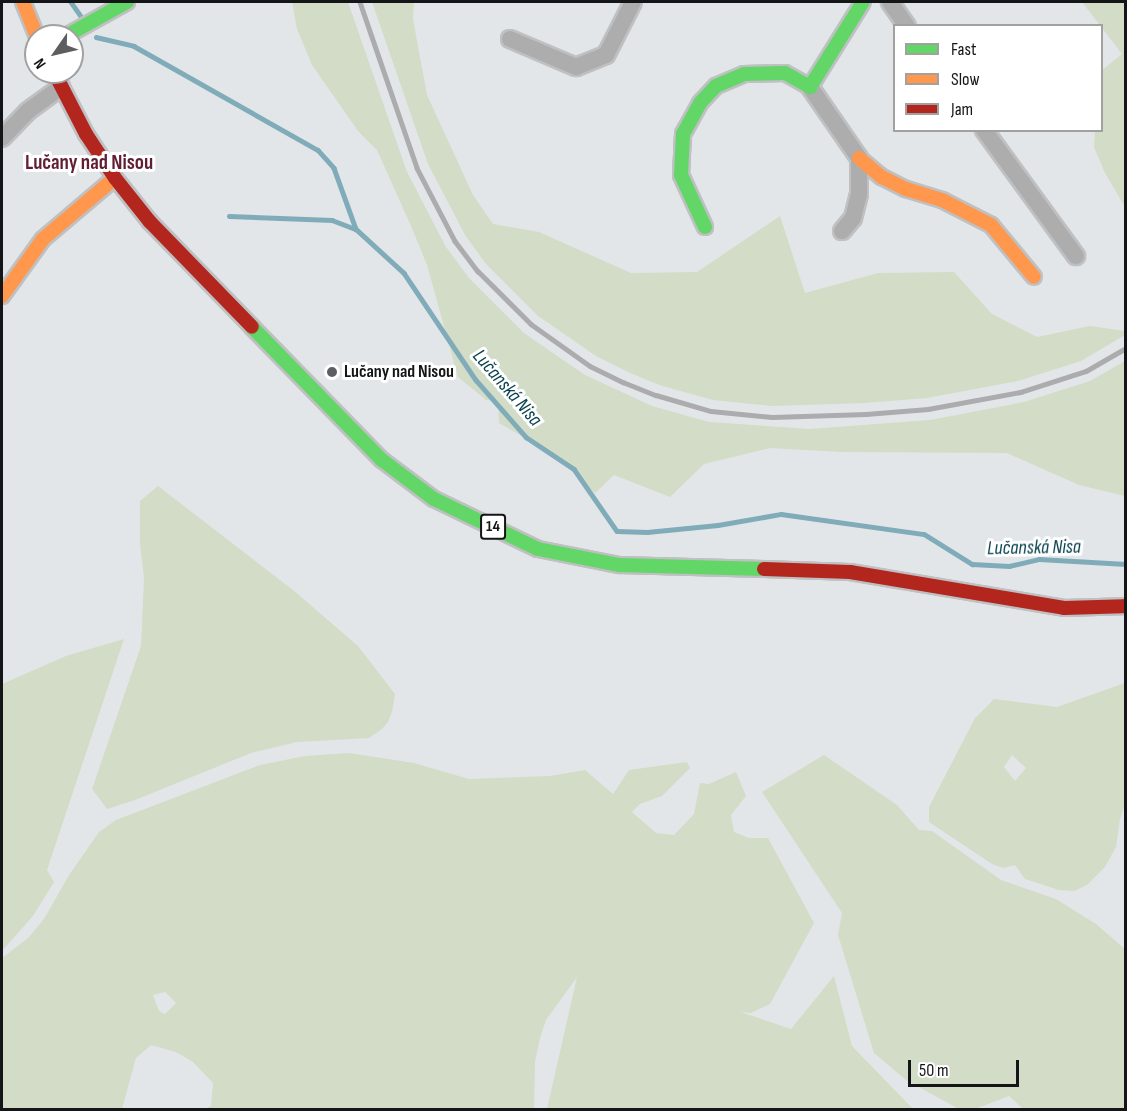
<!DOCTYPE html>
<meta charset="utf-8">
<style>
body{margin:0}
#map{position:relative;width:1127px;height:1111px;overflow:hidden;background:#e3e6e9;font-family:"Sofia Sans Condensed",sans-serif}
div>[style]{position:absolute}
.green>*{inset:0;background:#d3dcc6}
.stream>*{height:4.5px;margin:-2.25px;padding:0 2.25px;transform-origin:2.25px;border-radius:2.25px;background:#80acb9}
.roads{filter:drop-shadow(2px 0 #bfc0c2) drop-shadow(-2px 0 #bfc0c2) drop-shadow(0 2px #bfc0c2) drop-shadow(0 -2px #bfc0c2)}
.street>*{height:16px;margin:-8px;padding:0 8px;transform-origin:8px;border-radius:8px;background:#adadad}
.fast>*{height:14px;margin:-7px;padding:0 7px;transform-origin:7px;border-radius:7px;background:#63d668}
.slow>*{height:14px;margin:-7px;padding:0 7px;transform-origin:7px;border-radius:7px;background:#ff974d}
.jam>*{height:14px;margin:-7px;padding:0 7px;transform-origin:7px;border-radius:7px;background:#b3261e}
.rail>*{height:4.5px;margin:-2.25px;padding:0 2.25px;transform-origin:2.25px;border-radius:2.25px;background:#acacae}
.dots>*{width:16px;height:16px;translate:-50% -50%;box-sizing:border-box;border:3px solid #fff;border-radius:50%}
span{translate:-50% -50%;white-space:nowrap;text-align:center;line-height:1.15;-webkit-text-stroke:6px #fff;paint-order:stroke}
.shield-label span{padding:2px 4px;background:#fff;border:2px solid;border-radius:4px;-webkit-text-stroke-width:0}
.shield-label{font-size:16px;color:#141517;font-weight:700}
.poi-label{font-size:18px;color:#141517;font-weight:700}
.left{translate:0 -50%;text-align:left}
.water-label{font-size:20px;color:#0a4350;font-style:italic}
.quarter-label{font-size:21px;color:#621e33;font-weight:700}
.frame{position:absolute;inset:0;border:3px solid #141517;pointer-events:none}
.legend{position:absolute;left:893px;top:24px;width:210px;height:108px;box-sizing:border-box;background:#fff;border:2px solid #a1a1a2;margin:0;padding:8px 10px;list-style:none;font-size:18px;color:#141517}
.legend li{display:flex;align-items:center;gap:12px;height:30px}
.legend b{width:30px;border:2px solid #a1a1a2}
.north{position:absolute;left:24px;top:24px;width:60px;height:60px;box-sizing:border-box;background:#fff;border:2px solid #a1a1a2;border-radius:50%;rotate:236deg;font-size:16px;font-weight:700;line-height:24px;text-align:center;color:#141517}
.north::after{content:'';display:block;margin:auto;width:21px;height:27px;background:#5c5e60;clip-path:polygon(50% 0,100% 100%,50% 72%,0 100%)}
.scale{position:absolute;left:908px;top:1060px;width:111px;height:27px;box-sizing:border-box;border:3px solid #141517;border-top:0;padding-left:8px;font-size:18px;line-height:21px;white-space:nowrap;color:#141517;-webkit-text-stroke:4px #fff;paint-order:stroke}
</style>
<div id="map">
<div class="green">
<i style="clip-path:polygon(292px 2px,348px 2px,407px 172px,446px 247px,469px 278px,524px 333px,585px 375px,652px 406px,709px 422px,809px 429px,930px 420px,1024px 402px,1090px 381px,1125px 361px,1125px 496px,1079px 485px,1007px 453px,842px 452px,770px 448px,704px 464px,670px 497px,614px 475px,595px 493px,558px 457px,499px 423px,498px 401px,486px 400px,458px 377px,427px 265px,411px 226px,377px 150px,358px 131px,312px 65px,297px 29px)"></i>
<i style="clip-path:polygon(372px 2px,414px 2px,413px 19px,427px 95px,473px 195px,493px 224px,539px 232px,631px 273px,697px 272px,780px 216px,805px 293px,878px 273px,954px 272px,992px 314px,1037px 337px,1090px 326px,1125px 331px,1125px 335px,1081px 361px,1018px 381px,927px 398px,865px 403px,772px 406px,713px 400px,659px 385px,628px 372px,596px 356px,538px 316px,486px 264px,465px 235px,428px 164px)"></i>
<i style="clip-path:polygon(1082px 2px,1125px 2px,1125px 207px,1105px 173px,1094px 147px,1095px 131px,1102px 130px,1102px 70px,1122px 54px)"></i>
<i style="clip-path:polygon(158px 486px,293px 590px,358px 646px,395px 694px,392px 712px,388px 722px,382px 729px,369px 738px,297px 742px,251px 753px,135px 800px,107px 809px,92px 789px,141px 646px,144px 578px,140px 544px,140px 501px)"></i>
<i style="clip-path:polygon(124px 639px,47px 870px,54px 882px,33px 916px,2px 951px,2px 684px,66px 656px)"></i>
<i style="clip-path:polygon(evenodd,1125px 683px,1125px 804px,1120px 819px,1116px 847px,1105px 867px,1087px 885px,1074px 891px,1059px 890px,1025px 879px,1015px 865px,1003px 868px,992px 864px,929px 822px,929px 807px,975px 718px,994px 699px,1057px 707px,1125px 683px,1012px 755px,1026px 768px,1015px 781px,1004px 767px,1012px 755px)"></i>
<i style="clip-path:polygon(evenodd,349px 753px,414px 763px,469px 779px,550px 776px,585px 770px,613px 794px,629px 770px,687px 762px,690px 768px,662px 796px,640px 804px,632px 812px,656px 833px,674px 835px,694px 814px,700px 783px,709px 784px,736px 772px,746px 796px,731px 815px,734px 832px,749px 838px,768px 838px,814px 923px,770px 1004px,751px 1013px,741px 1012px,791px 1029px,834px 976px,852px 1046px,913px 1109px,547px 1109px,577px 977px,546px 1020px,540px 1038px,535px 1062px,534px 1109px,204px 1109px,211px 1106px,213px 1083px,193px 1062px,176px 1052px,151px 1045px,136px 1058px,122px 1109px,2px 1109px,2px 958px,28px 938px,44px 919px,69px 875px,99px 832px,116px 820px,260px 765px,305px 756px,349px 753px,165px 992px,176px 1003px,165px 1014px,159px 1011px,153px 995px,165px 992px)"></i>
<i style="clip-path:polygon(824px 755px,897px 805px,919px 830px,932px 831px,1001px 880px,1056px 899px,1096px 924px,1125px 949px,1125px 1109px,1023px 1109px,1009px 1096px,975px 1109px,957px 1108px,906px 1080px,874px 1053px,838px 935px,842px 913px,762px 792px)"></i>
</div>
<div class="stream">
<i style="left:71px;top:2px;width:19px;rotate:55deg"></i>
<i style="left:96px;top:37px;width:39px;rotate:13deg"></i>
<i style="left:134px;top:46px;width:211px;rotate:29.5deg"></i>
<i style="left:318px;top:150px;width:24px;rotate:48deg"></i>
<i style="left:334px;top:168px;width:65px;rotate:70.2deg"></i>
<i style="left:356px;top:229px;width:65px;rotate:42.5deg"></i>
<i style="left:404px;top:273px;width:129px;rotate:56.1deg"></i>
<i style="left:476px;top:380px;width:76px;rotate:48.7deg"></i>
<i style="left:526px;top:437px;width:58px;rotate:33.7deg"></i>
<i style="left:574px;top:469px;width:75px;rotate:55.3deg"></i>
<i style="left:617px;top:531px;width:30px;rotate:2deg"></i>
<i style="left:647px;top:532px;width:71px;rotate:-5.6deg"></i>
<i style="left:718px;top:525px;width:64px;rotate:-9.9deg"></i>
<i style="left:781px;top:514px;width:144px;rotate:8deg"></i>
<i style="left:924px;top:534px;width:57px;rotate:32deg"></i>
<i style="left:972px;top:564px;width:37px;rotate:3deg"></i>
<i style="left:1009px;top:566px;width:31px;rotate:-13deg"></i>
<i style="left:1039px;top:559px;width:87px;rotate:3.3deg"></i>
<i style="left:229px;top:216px;width:103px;rotate:2.2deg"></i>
<i style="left:332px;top:220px;width:26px;rotate:21deg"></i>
</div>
<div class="roads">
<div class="street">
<i style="left:890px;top:2px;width:29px;rotate:55deg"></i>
<i style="left:510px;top:39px;width:72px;rotate:23deg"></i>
<i style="left:576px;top:67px;width:32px;rotate:-22deg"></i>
<i style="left:606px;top:55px;width:59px;rotate:-63deg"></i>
<i style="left:810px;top:87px;width:86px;rotate:55.4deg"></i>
<i style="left:859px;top:158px;width:36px;rotate:90deg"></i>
<i style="left:859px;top:194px;width:25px;rotate:104deg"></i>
<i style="left:853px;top:218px;width:17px;rotate:130deg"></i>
<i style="left:984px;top:130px;width:156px;rotate:53.9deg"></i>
<i style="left:2px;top:138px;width:37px;rotate:-46deg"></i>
<i style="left:28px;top:111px;width:41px;rotate:-36deg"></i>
</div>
<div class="fast">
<i style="left:66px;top:36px;width:70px;rotate:-29.1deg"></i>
<i style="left:705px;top:227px;width:57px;rotate:-114.8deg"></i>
<i style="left:681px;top:175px;width:41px;rotate:-87.2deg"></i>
<i style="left:683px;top:134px;width:35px;rotate:-61deg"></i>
<i style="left:700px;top:103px;width:23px;rotate:-47deg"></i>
<i style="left:716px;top:86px;width:30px;rotate:-23deg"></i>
<i style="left:744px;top:74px;width:41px;rotate:-1.4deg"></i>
<i style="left:785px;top:73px;width:29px;rotate:29deg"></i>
<i style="left:810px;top:87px;width:100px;rotate:-58.1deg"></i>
<i style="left:252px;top:327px;width:186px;rotate:45.7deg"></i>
<i style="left:382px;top:460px;width:65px;rotate:36.9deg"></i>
<i style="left:434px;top:499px;width:115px;rotate:25.7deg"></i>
<i style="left:538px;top:549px;width:83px;rotate:11.2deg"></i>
<i style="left:619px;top:565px;width:145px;rotate:1.6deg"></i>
</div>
<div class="slow">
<i style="left:23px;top:2px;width:37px;rotate:68deg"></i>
<i style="left:859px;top:158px;width:30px;rotate:40deg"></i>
<i style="left:882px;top:177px;width:27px;rotate:27deg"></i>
<i style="left:906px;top:189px;width:38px;rotate:17deg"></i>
<i style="left:942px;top:200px;width:55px;rotate:27deg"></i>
<i style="left:991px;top:225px;width:67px;rotate:50.4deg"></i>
<i style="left:2px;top:296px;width:70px;rotate:-54.3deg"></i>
<i style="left:43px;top:239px;width:94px;rotate:-40.3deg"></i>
</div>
<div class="jam">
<i style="left:54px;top:72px;width:70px;rotate:62.7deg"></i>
<i style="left:86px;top:134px;width:53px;rotate:56.6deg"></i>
<i style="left:115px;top:178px;width:56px;rotate:51.5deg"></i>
<i style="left:150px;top:222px;width:146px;rotate:45.8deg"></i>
<i style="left:764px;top:569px;width:86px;rotate:2deg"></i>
<i style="left:850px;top:572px;width:217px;rotate:9.5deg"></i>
<i style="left:1064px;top:608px;width:62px;rotate:-1.8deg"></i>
</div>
</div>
<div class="rail">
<i style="left:360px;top:2px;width:176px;rotate:71deg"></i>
<i style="left:417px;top:168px;width:82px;rotate:62.5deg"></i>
<i style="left:455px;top:241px;width:38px;rotate:53deg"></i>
<i style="left:478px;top:271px;width:75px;rotate:45deg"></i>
<i style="left:531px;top:324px;width:72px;rotate:35.4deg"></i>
<i style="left:590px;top:366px;width:37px;rotate:26deg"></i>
<i style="left:623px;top:382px;width:35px;rotate:22deg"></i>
<i style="left:656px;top:395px;width:57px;rotate:16.2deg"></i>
<i style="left:711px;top:411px;width:61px;rotate:5.6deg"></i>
<i style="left:772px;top:417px;width:94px;rotate:-1.8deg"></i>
<i style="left:866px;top:414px;width:62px;rotate:-4.6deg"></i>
<i style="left:928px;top:409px;width:95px;rotate:-10.4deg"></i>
<i style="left:1021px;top:392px;width:68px;rotate:-17.9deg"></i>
<i style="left:1086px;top:371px;width:46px;rotate:-29.9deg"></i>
</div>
<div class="dots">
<i style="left:332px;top:372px;background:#5c5e60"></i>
</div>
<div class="shield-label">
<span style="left:493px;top:527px">14</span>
</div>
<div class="poi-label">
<span class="left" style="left:344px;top:372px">Lučany nad Nisou</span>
</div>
<div class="water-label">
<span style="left:507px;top:388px;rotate:49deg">Lučanská Nisa</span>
<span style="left:1034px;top:548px;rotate:-1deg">Lučanská Nisa</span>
</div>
<div class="quarter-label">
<span style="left:89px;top:163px">Lučany nad Nisou</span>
</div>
<div class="frame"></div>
<ul class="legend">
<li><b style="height:8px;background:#63d668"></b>Fast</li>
<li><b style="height:8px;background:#ff974d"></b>Slow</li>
<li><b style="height:8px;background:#b3261e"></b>Jam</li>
</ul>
<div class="north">N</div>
<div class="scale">50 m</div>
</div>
